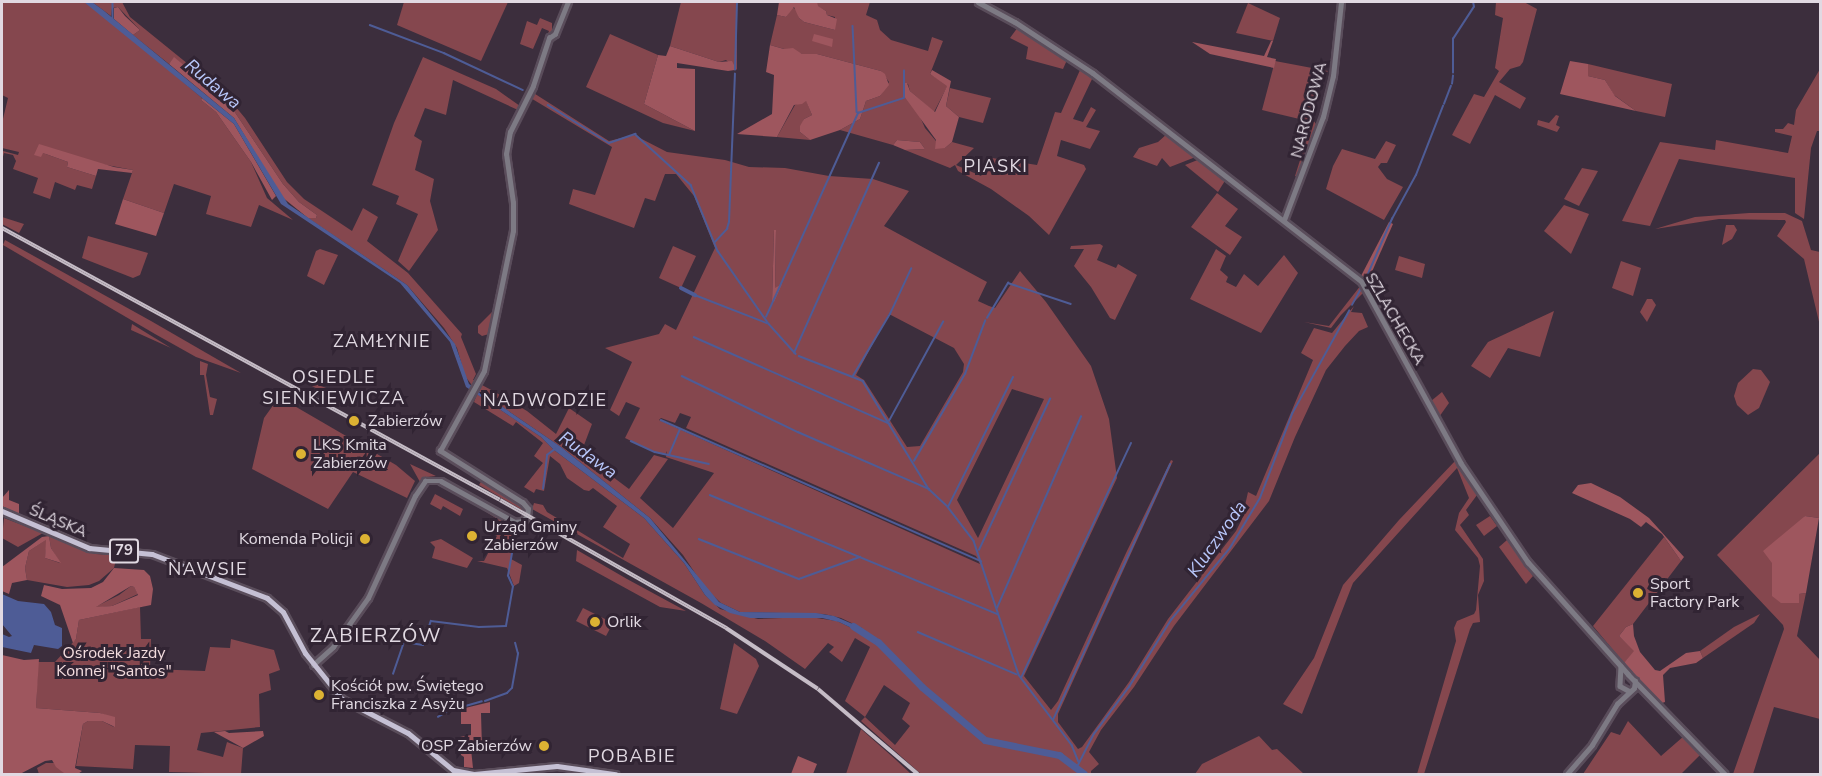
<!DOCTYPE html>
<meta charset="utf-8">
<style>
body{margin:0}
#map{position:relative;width:1822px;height:776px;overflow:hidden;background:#3c2e3d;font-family:"Nunito Sans",sans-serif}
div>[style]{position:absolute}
.green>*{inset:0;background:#85474e}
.forest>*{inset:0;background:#9e565e}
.water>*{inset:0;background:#4e5c96}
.stream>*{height:1.5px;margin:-0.75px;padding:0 0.75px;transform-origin:0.75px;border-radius:0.75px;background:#4e5c96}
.canal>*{height:4px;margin:-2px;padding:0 2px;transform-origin:2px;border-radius:2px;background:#4e5c96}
.river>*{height:7px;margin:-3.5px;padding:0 3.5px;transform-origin:3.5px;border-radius:3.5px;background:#4e5c96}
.roads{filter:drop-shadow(2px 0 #5a4d5b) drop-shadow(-2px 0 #5a4d5b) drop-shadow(0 2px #5a4d5b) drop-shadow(0 -2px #5a4d5b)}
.minor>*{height:4.5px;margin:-2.25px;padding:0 2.25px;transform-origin:2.25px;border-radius:2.25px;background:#7d7a84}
.major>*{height:5px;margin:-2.5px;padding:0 2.5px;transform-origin:2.5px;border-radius:2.5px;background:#c5c0d4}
.rail>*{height:4px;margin-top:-2px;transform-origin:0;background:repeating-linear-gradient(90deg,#312433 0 4.5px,#c5bcc6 0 9px);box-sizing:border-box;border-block:2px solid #c5bcc6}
.dots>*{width:16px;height:16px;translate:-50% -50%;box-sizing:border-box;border:3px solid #312433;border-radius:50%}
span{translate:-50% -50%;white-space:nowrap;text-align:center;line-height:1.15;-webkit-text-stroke:6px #312433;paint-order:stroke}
.shield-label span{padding:2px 4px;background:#312433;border:2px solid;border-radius:4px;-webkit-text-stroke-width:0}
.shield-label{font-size:15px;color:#e1d9e2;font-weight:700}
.street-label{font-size:16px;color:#e1d9e2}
.poi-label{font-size:16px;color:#e1d9e2}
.left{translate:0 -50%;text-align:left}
.right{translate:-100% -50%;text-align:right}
.park-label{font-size:16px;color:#f3dcde}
.water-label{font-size:18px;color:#b9c8fc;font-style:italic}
.neighbourhood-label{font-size:18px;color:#e1d9e2;letter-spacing:1.5px}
.quarter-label{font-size:20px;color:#e1d9e2;letter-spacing:1.5px}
.frame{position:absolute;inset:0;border:3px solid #e1d9e2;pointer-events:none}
</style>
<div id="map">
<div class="green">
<i style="clip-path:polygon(2px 2px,84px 2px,95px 8px,202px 98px,201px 100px,216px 112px,251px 162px,267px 198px,293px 220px,259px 205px,251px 227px,206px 214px,211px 196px,174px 184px,164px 213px,123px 199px,133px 170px,43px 153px,68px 162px,67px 167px,96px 176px,92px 189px,77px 185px,75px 190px,55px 182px,50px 199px,33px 193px,38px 178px,13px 169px,16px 161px,13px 155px,4px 153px,2px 160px,3px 151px,18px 155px,19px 152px,2px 148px,2px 123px,8px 98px,2px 95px)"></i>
<i style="clip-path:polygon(92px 2px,122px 2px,130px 17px,225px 94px,245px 118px,287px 182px,304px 199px,352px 231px,363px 208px,378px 217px,367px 241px,408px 273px,462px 334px,461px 337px,476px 374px,473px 380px,478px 380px,474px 388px,465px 376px,457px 348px,444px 328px,407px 285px,308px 218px,316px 218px,317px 215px,299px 202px,283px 184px,228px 102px,174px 58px,169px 64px,133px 35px,140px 30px,118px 7px,112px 8px,111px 16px)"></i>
<i style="clip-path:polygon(404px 2px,508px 2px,481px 61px,397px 25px)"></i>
<i style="clip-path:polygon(681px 2px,737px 2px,737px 70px,726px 60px,719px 62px,670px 46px)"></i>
<i style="clip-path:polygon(817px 2px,870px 2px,866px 15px,877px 20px,880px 30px,891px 40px,928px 51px,932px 37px,943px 41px,930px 74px,948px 85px,934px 112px,910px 91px,908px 84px,905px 83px,925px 128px,936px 141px,945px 148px,952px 142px,974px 148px,956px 165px,981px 176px,992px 158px,1037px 165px,1055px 112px,1061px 113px,1080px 70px,1093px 77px,1073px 119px,1083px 122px,1091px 107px,1096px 110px,1086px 127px,1100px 131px,1090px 149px,1061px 140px,1057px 156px,1084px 165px,1086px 169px,1049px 235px,1029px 216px,991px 189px,958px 171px,955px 165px,950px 168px,905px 150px,925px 149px,920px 142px,897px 140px,893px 145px,840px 130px,860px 119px,866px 101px,880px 96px,889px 82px,881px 71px,817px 54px,802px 54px,770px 45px,777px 15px,786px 17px,792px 7px,798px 11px,799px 18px,804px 22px,835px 30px,835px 17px,827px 15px,826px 11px,817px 6px)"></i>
<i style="clip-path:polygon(1496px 2px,1524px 2px,1537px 9px,1523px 62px,1520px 66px,1510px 69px,1499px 82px,1526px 98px,1520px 109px,1495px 95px,1470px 144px,1452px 135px,1474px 94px,1484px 97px,1499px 71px,1495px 68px,1503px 18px,1495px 15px)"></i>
<i style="clip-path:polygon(1248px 3px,1280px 18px,1273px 41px,1236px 33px)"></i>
<i style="clip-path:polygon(540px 18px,552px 23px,552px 33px,543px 55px,540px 54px,549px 31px,542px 28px,533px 49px,520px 44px,527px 21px,537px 25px)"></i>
<i style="clip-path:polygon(1018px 27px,1067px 60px,1063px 69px,1026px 59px,1028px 47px,1010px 38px)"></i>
<i style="clip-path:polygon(610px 34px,658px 55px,644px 104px,695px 131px,663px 123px,586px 87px)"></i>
<i style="clip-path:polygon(423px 57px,496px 89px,520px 106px,518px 110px,453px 80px,446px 115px,425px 108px,414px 136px,422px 141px,415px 170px,434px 179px,430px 201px,438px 230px,409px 271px,398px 261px,418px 214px,396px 204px,399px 196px,372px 185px,394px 123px)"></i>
<i style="clip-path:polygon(1275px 61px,1328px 71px,1321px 78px,1311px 117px,1318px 127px,1299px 177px,1295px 176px,1312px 122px,1262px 110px)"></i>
<i style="clip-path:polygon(1588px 64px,1672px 84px,1665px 117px,1636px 111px,1614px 95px,1605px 80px,1588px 76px)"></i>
<i style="clip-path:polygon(1820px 69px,1820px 131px,1817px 131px,1811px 148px,1804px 219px,1795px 213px,1795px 178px,1679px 159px,1650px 226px,1622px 221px,1660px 142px,1715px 150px,1716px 140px,1788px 153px,1792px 136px,1775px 132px,1775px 129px,1783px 129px,1788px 123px,1794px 125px,1796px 110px)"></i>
<i style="clip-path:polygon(950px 88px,991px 98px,983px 123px,959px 117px,946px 106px)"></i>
<i style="clip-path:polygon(evenodd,532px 92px,609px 141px,634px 135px,667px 152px,725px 160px,749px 167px,785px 168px,829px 176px,873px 179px,909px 191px,884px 226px,987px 282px,978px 301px,989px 306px,995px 308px,1020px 271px,1046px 302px,1091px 366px,1109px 419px,1117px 478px,1024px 676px,1051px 710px,1058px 701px,1126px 553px,1171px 460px,1173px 461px,1058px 714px,1058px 722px,1078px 749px,1082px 747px,1129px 682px,1168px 619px,1236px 531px,1242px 519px,1248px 492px,1256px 496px,1313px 360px,1301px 353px,1314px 328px,1332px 333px,1354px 306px,1351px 312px,1362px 313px,1368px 327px,1359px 331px,1345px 346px,1326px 370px,1295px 437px,1269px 501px,1174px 626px,1134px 687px,1101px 730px,1089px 752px,1099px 764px,1091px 771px,1091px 774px,921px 774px,861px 721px,865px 717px,845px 701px,870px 647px,855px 638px,842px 662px,829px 652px,834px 647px,828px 643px,805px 669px,765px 641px,701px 603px,532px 509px,534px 503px,543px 505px,547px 512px,623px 558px,630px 544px,603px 527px,617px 506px,593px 488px,589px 491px,584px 490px,567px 478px,560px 464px,550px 456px,544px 491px,536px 489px,534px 493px,524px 487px,543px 463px,534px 456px,543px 443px,516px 422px,513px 426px,474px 402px,477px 394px,541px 437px,554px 450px,644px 518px,684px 563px,705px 595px,720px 609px,758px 619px,810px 617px,837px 621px,860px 632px,862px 628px,841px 618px,824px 614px,740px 612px,721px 603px,705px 588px,683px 555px,650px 518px,561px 447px,479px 391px,482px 385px,495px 392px,527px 411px,556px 434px,569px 408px,592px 424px,581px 453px,629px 489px,654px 455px,668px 459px,640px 498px,673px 528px,714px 473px,666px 457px,667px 451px,665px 455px,654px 452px,625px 438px,640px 408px,626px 402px,619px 416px,610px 410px,632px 362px,605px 348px,659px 334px,665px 324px,676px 330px,715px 248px,694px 196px,676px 174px,665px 174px,655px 201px,645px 198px,634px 228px,569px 204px,573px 189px,595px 195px,612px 147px,529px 97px,532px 92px,774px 230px,776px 230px,775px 288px,777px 289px,772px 302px,774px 230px,532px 92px,889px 314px,954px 348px,964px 364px,963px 372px,920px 446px,907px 447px,864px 380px,856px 375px,889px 314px,532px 92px,1012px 389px,1044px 399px,978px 538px,957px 500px,1012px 389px,532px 92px,680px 413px,691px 417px,686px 428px,976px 556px,980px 564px,659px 420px,661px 418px,675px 423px,680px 413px,532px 92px,884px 685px,910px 703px,902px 719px,910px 726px,895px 745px,865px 717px,884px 685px)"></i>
<i style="clip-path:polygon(806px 100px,812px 115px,804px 119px,800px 132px,810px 140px,777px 137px,795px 105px)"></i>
<i style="clip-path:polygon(1556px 115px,1559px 116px,1556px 125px,1560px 127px,1557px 132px,1537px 125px,1538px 120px,1549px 123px)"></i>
<i style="clip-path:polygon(1168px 133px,1195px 155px,1193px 158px,1170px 167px,1162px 158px,1157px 166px,1133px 157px,1139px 148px,1158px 142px)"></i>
<i style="clip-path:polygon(1386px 141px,1396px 145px,1387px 163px,1381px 163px,1378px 167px,1387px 179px,1403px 187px,1384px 220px,1326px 189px,1333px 166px,1342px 149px,1375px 159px)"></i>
<i style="clip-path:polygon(1200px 159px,1226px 179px,1218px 192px,1185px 165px)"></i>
<i style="clip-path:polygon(1582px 168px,1598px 171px,1579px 206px,1564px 199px)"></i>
<i style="clip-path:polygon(1217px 193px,1238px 209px,1225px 226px,1242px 237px,1230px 255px,1191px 227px)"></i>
<i style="clip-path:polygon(1564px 205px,1589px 214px,1571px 254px,1544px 231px)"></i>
<i style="clip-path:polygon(1749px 213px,1785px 213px,1802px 221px,1811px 250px,1820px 252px,1820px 326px,1804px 259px,1777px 236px,1786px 222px,1785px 220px,1719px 219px,1655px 229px,1695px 217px)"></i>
<i style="clip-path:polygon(2px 217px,24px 224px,19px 233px,2px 224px)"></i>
<i style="clip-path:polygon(1726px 225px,1734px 225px,1737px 230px,1732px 239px,1722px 245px)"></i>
<i style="clip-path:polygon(88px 236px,148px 253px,140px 275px,133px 278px,82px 258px)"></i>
<i style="clip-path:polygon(5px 240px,151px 321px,241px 373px,196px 357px,155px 334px,3px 245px)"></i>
<i style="clip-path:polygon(1100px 244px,1103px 246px,1097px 260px,1116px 268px,1118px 264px,1137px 275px,1115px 320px,1110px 318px,1091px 287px,1074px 266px,1084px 249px,1070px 249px,1071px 246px)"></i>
<i style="clip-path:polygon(673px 246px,696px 256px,681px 288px,659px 278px)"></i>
<i style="clip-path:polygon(320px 249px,338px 255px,324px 285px,307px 276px,316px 251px)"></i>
<i style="clip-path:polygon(1216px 249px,1226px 256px,1220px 270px,1228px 277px,1226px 282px,1236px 287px,1244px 274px,1258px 286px,1284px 255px,1298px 273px,1261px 333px,1190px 299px)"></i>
<i style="clip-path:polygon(1399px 256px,1425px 264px,1422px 278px,1395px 270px)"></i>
<i style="clip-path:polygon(1621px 261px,1641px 268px,1633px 296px,1612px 288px)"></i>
<i style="clip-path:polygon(1361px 285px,1365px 291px,1341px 315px,1331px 328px,1304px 322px,1329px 326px)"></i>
<i style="clip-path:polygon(1647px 299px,1652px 299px,1656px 305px,1647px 322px,1640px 312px)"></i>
<i style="clip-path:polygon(1554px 311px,1540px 357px,1508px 348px,1490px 378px,1471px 366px,1488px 342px)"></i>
<i style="clip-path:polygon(492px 312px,489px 334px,482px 336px,478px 333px,478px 326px)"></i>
<i style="clip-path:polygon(132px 324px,171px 348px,131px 330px)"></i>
<i style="clip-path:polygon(200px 361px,208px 364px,206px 375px,210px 397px,217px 399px,213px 415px,210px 415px,204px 375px,200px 375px)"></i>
<i style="clip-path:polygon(1753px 369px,1761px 370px,1770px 382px,1759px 408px,1748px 415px,1737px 405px,1734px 396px,1738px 383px)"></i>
<i style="clip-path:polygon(305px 380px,342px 394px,339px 400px,304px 382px)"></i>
<i style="clip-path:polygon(1442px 392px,1449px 403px,1439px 417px,1431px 401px)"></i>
<i style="clip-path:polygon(279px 397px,396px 465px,415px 481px,407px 498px,353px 472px,328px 509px,252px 469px,264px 418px)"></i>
<i style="clip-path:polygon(1820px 453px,1819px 518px,1805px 516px,1772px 563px,1799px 602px,1799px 594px,1806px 593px,1797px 636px,1820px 660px,1820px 719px,1774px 707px,1753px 774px,1733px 774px,1784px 629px,1783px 625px,1717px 555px)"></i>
<i style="clip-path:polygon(1455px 461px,1477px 495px,1466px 510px,1469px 515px,1460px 525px,1483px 559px,1484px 581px,1478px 595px,1480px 622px,1473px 623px,1470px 629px,1424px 774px,1417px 774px,1456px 641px,1454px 628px,1457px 621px,1474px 614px,1476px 610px,1480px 566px,1478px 558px,1455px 530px,1459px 513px,1469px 498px,1457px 468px,1353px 583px,1302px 714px,1283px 704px,1314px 658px,1343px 585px,1399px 520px)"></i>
<i style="clip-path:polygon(410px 464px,436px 476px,427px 477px,420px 482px)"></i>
<i style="clip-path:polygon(482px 480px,513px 499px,524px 511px,479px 485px)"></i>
<i style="clip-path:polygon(435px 494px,463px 509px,460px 516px,443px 506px,441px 510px,430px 504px)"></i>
<i style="clip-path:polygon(471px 500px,505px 521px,512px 529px,515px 538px,511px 559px,522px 565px,519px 583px,514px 586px,507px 568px,477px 561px,484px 561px,497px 536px,492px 531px,499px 520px,469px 501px)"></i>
<i style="clip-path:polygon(1490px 516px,1497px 526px,1484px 536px,1476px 525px)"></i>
<i style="clip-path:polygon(4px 518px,43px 533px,18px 547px,2px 538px)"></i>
<i style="clip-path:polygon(49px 536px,95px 554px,117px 555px,114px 568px,99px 581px,89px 585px,67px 587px,27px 580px,25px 568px,29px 551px,47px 539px,45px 558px,60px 563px,51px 548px)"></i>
<i style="clip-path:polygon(1664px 537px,1681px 561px,1633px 624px,1626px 627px,1619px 636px,1635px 651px,1624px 663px,1593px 626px)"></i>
<i style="clip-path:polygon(441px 539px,473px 558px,467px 568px,432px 558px,435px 547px,430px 542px)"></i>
<i style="clip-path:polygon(1507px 540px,1533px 576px,1526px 584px,1499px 547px)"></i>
<i style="clip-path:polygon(577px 550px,627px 579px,686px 611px,660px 607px,576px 561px)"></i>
<i style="clip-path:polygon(131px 586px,134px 587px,138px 594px,112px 606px,93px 608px,119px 595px)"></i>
<i style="clip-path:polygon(140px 607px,141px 639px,151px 639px,150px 669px,205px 671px,210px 647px,230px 648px,231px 639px,274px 650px,280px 670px,269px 674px,271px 690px,259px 694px,260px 727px,201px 733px,197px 750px,223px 757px,227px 742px,243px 748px,241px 774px,169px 772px,170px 746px,135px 745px,133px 769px,76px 766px,83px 724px,88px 721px,102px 721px,114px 727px,105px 715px,100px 713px,36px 708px,38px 662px,55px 662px,76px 639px,79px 620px)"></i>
<i style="clip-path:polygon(583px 608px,613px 623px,606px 636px,576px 621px)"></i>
<i style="clip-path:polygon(1760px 614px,1754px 623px,1703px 658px,1700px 651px,1734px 627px)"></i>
<i style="clip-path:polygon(734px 643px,756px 659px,759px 666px,737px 714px,720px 709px)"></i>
<i style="clip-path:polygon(1628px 721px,1661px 756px,1684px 736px,1701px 754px,1681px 774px,1583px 774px,1611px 732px,1620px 735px)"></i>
<i style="clip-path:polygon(861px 729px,895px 759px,911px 774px,846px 774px)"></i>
<i style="clip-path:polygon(1259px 736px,1272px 750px,1277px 749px,1304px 774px,1195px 774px,1202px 764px)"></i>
<i style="clip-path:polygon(46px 763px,54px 763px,65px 774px,39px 774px,37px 768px)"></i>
</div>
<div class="forest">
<i style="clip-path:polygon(779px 2px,817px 2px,818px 6px,826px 11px,827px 15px,837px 19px,835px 30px,804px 22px,799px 18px,794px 7px,786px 17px,777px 15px)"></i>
<i style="clip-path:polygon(118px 7px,125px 16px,140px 30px,133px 35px,114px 19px,114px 8px)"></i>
<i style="clip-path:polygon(814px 34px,833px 39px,832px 47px,812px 41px)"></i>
<i style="clip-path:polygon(1271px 41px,1273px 41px,1267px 57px,1276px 59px,1274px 68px,1210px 54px,1192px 42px,1264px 56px)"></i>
<i style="clip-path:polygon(770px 45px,784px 49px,793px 48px,802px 54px,817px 54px,881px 71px,885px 74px,889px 85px,880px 96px,866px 101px,860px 119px,840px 130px,810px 140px,800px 132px,800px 126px,804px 119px,812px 115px,806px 101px,802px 104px,794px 105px,777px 137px,737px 134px,772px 114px,774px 75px,766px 72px)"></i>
<i style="clip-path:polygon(670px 46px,719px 62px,732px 61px,735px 67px,735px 70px,728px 71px,677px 63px,677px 68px,695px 69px,695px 131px,644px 104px,658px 55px,666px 56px)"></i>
<i style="clip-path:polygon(174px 57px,228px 102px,283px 184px,299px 202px,317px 215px,316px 218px,308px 218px,282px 197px,234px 118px,169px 64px)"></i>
<i style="clip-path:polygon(1570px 61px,1588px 64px,1588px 76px,1605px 80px,1615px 96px,1636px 111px,1560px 94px)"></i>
<i style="clip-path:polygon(932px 70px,951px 81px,946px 106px,959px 117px,952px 142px,945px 148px,935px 149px,936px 140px,904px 96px,905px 83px,907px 83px,910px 91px,935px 112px,947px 86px,930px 74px)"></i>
<i style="clip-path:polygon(202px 98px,234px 124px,276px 196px,272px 200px,251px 162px,216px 112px,201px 100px)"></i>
<i style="clip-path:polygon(897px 140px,920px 142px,925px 149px,905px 150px,893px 145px)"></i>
<i style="clip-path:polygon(39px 144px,114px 167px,133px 170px,132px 173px,98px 169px,96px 176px,67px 167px,68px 162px,43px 153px,41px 157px,34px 155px)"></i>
<i style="clip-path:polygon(123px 199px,164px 213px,156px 236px,115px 224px)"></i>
<i style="clip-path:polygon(1389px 222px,1393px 224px,1367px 283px,1361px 276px)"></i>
<i style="clip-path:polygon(774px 230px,776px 230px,775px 288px,782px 284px,774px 302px,772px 302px)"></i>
<i style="clip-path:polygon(1591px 483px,1620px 497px,1649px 518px,1684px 557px,1681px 561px,1662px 534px,1646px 522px,1641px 527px,1630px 519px,1572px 493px,1578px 485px)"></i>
<i style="clip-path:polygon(9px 490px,9px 500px,19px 504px,19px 514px,2px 506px,2px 498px)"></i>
<i style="clip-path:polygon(1805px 516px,1819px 518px,1806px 593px,1799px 594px,1799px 603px,1781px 603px,1772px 596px,1772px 563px,1763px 551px)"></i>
<i style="clip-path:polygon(49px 536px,51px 548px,61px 563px,45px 558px,46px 540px,29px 551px,25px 568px,27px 580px,12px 583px,9px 594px,2px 591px,2px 567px,42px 537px)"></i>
<i style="clip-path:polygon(evenodd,114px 568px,144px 570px,150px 576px,153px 589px,151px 605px,79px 620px,76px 639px,73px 643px,60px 605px,41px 596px,44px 585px,62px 589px,91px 588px,103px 582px,114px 568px,131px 586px,134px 587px,138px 595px,112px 606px,96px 607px,131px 586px)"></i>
<i style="clip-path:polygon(1633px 624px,1634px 636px,1640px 652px,1655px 670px,1660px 671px,1686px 653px,1700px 651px,1703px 658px,1696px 663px,1670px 668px,1663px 675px,1665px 702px,1662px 703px,1623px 664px,1634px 651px,1619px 636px,1626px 627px)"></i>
<i style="clip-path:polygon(2px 655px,24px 660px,39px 659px,36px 708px,100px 713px,115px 717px,115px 727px,102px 721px,88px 721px,83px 724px,75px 768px,82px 771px,78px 774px,65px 774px,56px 767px,52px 760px,45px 761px,20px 774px,2px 774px)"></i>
<i style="clip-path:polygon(490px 702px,490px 713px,481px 713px,482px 748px,471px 749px,473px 768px,464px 767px,464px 757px,461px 755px,460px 737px,471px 735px,471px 724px,461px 724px,461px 709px)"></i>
<i style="clip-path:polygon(225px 731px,229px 733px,263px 731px,264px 736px,243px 748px,214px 732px)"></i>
<i style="clip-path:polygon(798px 756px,817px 764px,813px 774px,791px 774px)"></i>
</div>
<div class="water">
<i style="clip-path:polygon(84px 2px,92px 2px,103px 10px,234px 118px,288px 204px,407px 285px,455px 344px,469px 384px,561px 447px,650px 518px,719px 602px,740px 612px,816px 613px,834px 616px,862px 628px,860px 632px,839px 622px,822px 618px,750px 618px,730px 613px,715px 605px,705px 595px,684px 563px,644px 518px,554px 450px,541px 437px,466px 387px,450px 342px,400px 283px,281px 204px,234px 124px)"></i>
<i style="clip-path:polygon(2px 594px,18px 601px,44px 604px,51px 612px,55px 625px,62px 628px,62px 646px,58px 649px,34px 645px,31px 653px,2px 647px,2px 634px,9px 637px,12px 636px,2px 624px)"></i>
</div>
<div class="stream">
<i style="left:113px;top:2px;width:17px;rotate:90deg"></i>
<i style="left:370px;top:25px;width:79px;rotate:20.7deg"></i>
<i style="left:444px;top:53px;width:87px;rotate:25.1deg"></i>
<i style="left:853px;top:26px;width:86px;rotate:87.3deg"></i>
<i style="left:735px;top:70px;width:68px;rotate:-88.3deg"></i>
<i style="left:1453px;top:73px;width:34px;rotate:-90deg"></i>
<i style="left:1453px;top:39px;width:38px;rotate:-57deg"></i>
<i style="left:1474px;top:7px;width:5px;rotate:-101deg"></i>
<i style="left:1452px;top:84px;width:8px;rotate:-83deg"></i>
<i style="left:1444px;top:104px;width:19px;rotate:-69deg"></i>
<i style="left:548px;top:105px;width:72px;rotate:31.9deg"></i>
<i style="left:609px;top:143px;width:28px;rotate:-19deg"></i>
<i style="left:635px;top:134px;width:76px;rotate:42.3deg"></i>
<i style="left:691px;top:185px;width:71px;rotate:67.8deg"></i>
<i style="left:718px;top:251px;width:89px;rotate:55.1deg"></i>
<i style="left:769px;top:324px;width:40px;rotate:48deg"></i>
<i style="left:715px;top:242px;width:18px;rotate:-47deg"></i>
<i style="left:727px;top:229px;width:7px;rotate:-74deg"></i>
<i style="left:729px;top:222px;width:148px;rotate:-87.7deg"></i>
<i style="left:1364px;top:283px;width:70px;rotate:-66.4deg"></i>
<i style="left:1392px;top:219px;width:50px;rotate:-61.4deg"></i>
<i style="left:1416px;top:175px;width:74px;rotate:-68.6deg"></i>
<i style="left:695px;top:295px;width:77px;rotate:21.3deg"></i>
<i style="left:1352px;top:305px;width:21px;rotate:-61deg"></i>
<i style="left:766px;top:317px;width:224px;rotate:-65.7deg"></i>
<i style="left:858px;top:113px;width:48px;rotate:-18.1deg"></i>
<i style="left:904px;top:98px;width:27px;rotate:-90deg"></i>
<i style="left:987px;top:318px;width:41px;rotate:-59deg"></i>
<i style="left:1008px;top:283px;width:66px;rotate:18.4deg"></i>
<i style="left:694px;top:337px;width:214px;rotate:23.9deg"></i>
<i style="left:794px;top:353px;width:208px;rotate:-65.9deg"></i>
<i style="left:799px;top:356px;width:69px;rotate:21.3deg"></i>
<i style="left:863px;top:381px;width:127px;rotate:58.6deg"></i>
<i style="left:929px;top:489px;width:26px;rotate:43deg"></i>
<i style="left:948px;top:507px;width:43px;rotate:52.6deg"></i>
<i style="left:974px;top:541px;width:141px;rotate:71.4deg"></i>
<i style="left:1019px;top:675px;width:88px;rotate:52.9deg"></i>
<i style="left:1072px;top:745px;width:18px;rotate:68deg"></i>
<i style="left:682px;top:376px;width:129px;rotate:25.8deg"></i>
<i style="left:798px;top:432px;width:143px;rotate:23.5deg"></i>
<i style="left:853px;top:376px;width:72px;rotate:-59.2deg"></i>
<i style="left:890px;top:314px;width:50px;rotate:-65deg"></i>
<i style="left:661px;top:420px;width:350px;rotate:23.8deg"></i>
<i style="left:889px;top:421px;width:113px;rotate:-61.4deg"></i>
<i style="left:631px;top:441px;width:26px;rotate:25deg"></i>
<i style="left:655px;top:452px;width:55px;rotate:12.5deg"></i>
<i style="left:669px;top:455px;width:28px;rotate:-67deg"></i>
<i style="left:914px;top:461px;width:101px;rotate:-59.6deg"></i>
<i style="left:965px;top:374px;width:57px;rotate:-69.3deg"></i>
<i style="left:543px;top:489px;width:34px;rotate:-83deg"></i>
<i style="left:547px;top:455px;width:10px;rotate:-37deg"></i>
<i style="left:710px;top:495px;width:311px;rotate:22.5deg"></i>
<i style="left:948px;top:507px;width:145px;rotate:-63.4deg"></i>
<i style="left:699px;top:539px;width:108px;rotate:21.8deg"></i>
<i style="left:799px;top:579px;width:65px;rotate:-19.8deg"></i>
<i style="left:979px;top:550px;width:167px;rotate:-64.8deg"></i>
<i style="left:997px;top:608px;width:209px;rotate:-66.3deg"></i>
<i style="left:918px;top:632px;width:107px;rotate:23.2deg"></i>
<i style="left:393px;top:674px;width:34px;rotate:-71deg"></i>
<i style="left:404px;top:642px;width:19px;rotate:9deg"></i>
<i style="left:423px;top:645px;width:25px;rotate:-72deg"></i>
<i style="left:431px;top:621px;width:48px;rotate:7.1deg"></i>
<i style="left:479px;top:627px;width:27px;rotate:-2deg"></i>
<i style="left:506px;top:626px;width:40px;rotate:-80deg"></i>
<i style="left:513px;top:587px;width:12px;rotate:-114deg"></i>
<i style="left:508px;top:576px;width:40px;rotate:-80deg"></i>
<i style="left:1021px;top:678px;width:259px;rotate:-64.9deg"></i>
<i style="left:485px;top:701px;width:23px;rotate:-20deg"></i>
<i style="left:507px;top:693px;width:7px;rotate:-45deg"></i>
<i style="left:512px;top:688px;width:35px;rotate:-80deg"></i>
<i style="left:518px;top:654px;width:11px;rotate:-105deg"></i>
<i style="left:438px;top:717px;width:12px;rotate:-31deg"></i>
<i style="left:448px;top:711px;width:35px;rotate:-16deg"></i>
<i style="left:1053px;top:720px;width:281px;rotate:-65.4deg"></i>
<i style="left:1077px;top:767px;width:37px;rotate:-63deg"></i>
<i style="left:1094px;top:734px;width:59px;rotate:-53.3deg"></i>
<i style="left:1129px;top:687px;width:79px;rotate:-57.9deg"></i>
<i style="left:1171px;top:620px;width:93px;rotate:-50.7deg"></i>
<i style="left:1230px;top:548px;width:58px;rotate:-59deg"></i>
<i style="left:1260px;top:498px;width:90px;rotate:-69.1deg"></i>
<i style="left:1292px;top:414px;width:118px;rotate:-61deg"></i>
</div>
<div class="canal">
<i style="left:681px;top:288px;width:16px;rotate:27deg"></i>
</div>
<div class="river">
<i style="left:853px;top:626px;width:30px;rotate:33deg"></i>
<i style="left:878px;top:642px;width:63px;rotate:45.6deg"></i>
<i style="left:922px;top:687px;width:82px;rotate:40.1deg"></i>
<i style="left:985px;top:740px;width:76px;rotate:11.5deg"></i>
<i style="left:1059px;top:755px;width:31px;rotate:37deg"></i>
</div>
<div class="roads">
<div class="minor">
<i style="left:978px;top:2px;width:42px;rotate:28.4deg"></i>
<i style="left:1015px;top:22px;width:93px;rotate:33.2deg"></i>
<i style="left:1093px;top:73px;width:341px;rotate:37.8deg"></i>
<i style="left:1362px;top:282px;width:206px;rotate:61.3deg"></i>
<i style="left:1461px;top:463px;width:120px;rotate:55.9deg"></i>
<i style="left:1528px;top:562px;width:150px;rotate:48.2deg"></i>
<i style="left:1628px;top:674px;width:139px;rotate:45.9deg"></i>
<i style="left:1284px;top:220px;width:110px;rotate:-69.3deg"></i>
<i style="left:1323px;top:117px;width:42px;rotate:-76.3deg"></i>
<i style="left:1333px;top:76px;width:74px;rotate:-83.8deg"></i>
<i style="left:313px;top:665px;width:27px;rotate:-42deg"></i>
<i style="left:333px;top:647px;width:60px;rotate:-54.5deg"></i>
<i style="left:368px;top:598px;width:112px;rotate:-65.3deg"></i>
<i style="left:415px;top:496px;width:18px;rotate:-56deg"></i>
<i style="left:425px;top:481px;width:16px"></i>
<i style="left:441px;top:481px;width:85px;rotate:29deg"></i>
<i style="left:515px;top:522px;width:8px;rotate:-7deg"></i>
<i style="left:523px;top:521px;width:6px;rotate:-51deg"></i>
<i style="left:527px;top:516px;width:7px;rotate:-82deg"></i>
<i style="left:528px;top:509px;width:8px;rotate:-130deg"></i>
<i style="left:523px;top:503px;width:98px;rotate:-147.9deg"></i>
<i style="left:440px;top:451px;width:91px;rotate:-61.2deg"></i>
<i style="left:484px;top:371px;width:143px;rotate:-78.3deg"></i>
<i style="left:513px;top:231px;width:28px;rotate:-90deg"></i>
<i style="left:513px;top:203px;width:49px;rotate:-98.1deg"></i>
<i style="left:506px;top:154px;width:22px;rotate:-80deg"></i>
<i style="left:510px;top:132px;width:51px;rotate:-63.4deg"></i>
<i style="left:533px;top:86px;width:51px;rotate:-71.6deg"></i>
<i style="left:549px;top:38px;width:7px;rotate:-34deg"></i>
<i style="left:555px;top:34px;width:35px;rotate:-68deg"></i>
<i style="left:1621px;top:666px;width:20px;rotate:93deg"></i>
<i style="left:1620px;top:686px;width:10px;rotate:29deg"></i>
<i style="left:1567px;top:774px;width:38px;rotate:-49deg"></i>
<i style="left:1592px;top:745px;width:48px;rotate:-58.6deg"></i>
<i style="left:1617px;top:704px;width:23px;rotate:-43deg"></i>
<i style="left:1634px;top:688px;width:7px;rotate:-82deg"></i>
</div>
<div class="major">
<i style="left:2px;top:511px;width:95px;rotate:23deg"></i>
<i style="left:89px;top:548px;width:63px;rotate:5.4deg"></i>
<i style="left:152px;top:554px;width:123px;rotate:20.9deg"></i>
<i style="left:267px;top:598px;width:21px;rotate:41deg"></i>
<i style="left:283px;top:612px;width:47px;rotate:61.8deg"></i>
<i style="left:305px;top:653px;width:59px;rotate:51.2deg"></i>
<i style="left:342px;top:699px;width:74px;rotate:27.3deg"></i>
<i style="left:408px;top:733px;width:58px;rotate:39.4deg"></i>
<i style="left:453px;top:770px;width:21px;rotate:11deg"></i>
<i style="left:474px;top:774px;width:83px;rotate:-5.5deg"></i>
<i style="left:557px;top:766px;width:59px;rotate:7.9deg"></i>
</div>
</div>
<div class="rail">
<i style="left:2px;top:228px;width:567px;rotate:28.64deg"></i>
<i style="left:500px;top:500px;width:260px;rotate:29.5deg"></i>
<i style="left:726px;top:628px;width:110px;rotate:33.5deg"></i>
<i style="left:818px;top:689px;width:131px;rotate:40.4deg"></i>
</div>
<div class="dots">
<i style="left:354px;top:421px;background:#dcb233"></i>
<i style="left:301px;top:454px;background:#dcb233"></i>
<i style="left:472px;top:536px;background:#dcb233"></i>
<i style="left:365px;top:539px;background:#dcb233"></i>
<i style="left:1638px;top:593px;background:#dcb233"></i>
<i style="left:595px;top:622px;background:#dcb233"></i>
<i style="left:319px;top:695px;background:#dcb233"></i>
<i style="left:544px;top:746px;background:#dcb233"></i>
</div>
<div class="shield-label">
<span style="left:124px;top:551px">79</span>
</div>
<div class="street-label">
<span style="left:1309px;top:110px;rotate:-75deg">NARODOWA</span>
<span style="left:1395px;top:319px;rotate:60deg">SZLACHECKA</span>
<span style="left:58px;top:521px;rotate:23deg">ŚLĄSKA</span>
</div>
<div class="poi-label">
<span class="left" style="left:368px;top:421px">Zabierzów</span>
<span class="left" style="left:313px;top:454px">LKS Kmita<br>Zabierzów</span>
<span class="left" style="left:484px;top:536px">Urząd Gminy<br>Zabierzów</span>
<span class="right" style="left:353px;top:539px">Komenda Policji</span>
<span class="left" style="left:1650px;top:593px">Sport<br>Factory Park</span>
<span class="left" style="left:607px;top:622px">Orlik</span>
<span class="left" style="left:331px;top:695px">Kościół pw. Świętego<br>Franciszka z Asyżu</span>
<span class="right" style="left:532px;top:746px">OSP Zabierzów</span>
</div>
<div class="park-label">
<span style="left:114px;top:662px">Ośrodek Jazdy<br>Konnej "Santos"</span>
</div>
<div class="water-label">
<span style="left:213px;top:84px;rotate:40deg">Rudawa</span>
<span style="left:588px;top:455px;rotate:36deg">Rudawa</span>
<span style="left:1217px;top:539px;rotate:-55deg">Kluczwoda</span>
</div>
<div class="neighbourhood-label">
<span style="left:996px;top:166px">PIASKI</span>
<span style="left:382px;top:341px">ZAMŁYNIE</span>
<span style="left:334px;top:388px">OSIEDLE<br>SIENKIEWICZA</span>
<span style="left:545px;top:400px">NADWODZIE</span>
<span style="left:208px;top:569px">NAWSIE</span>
<span style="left:632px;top:756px">POBABIE</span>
</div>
<div class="quarter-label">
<span style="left:376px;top:635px">ZABIERZÓW</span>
</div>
<div class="frame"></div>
</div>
